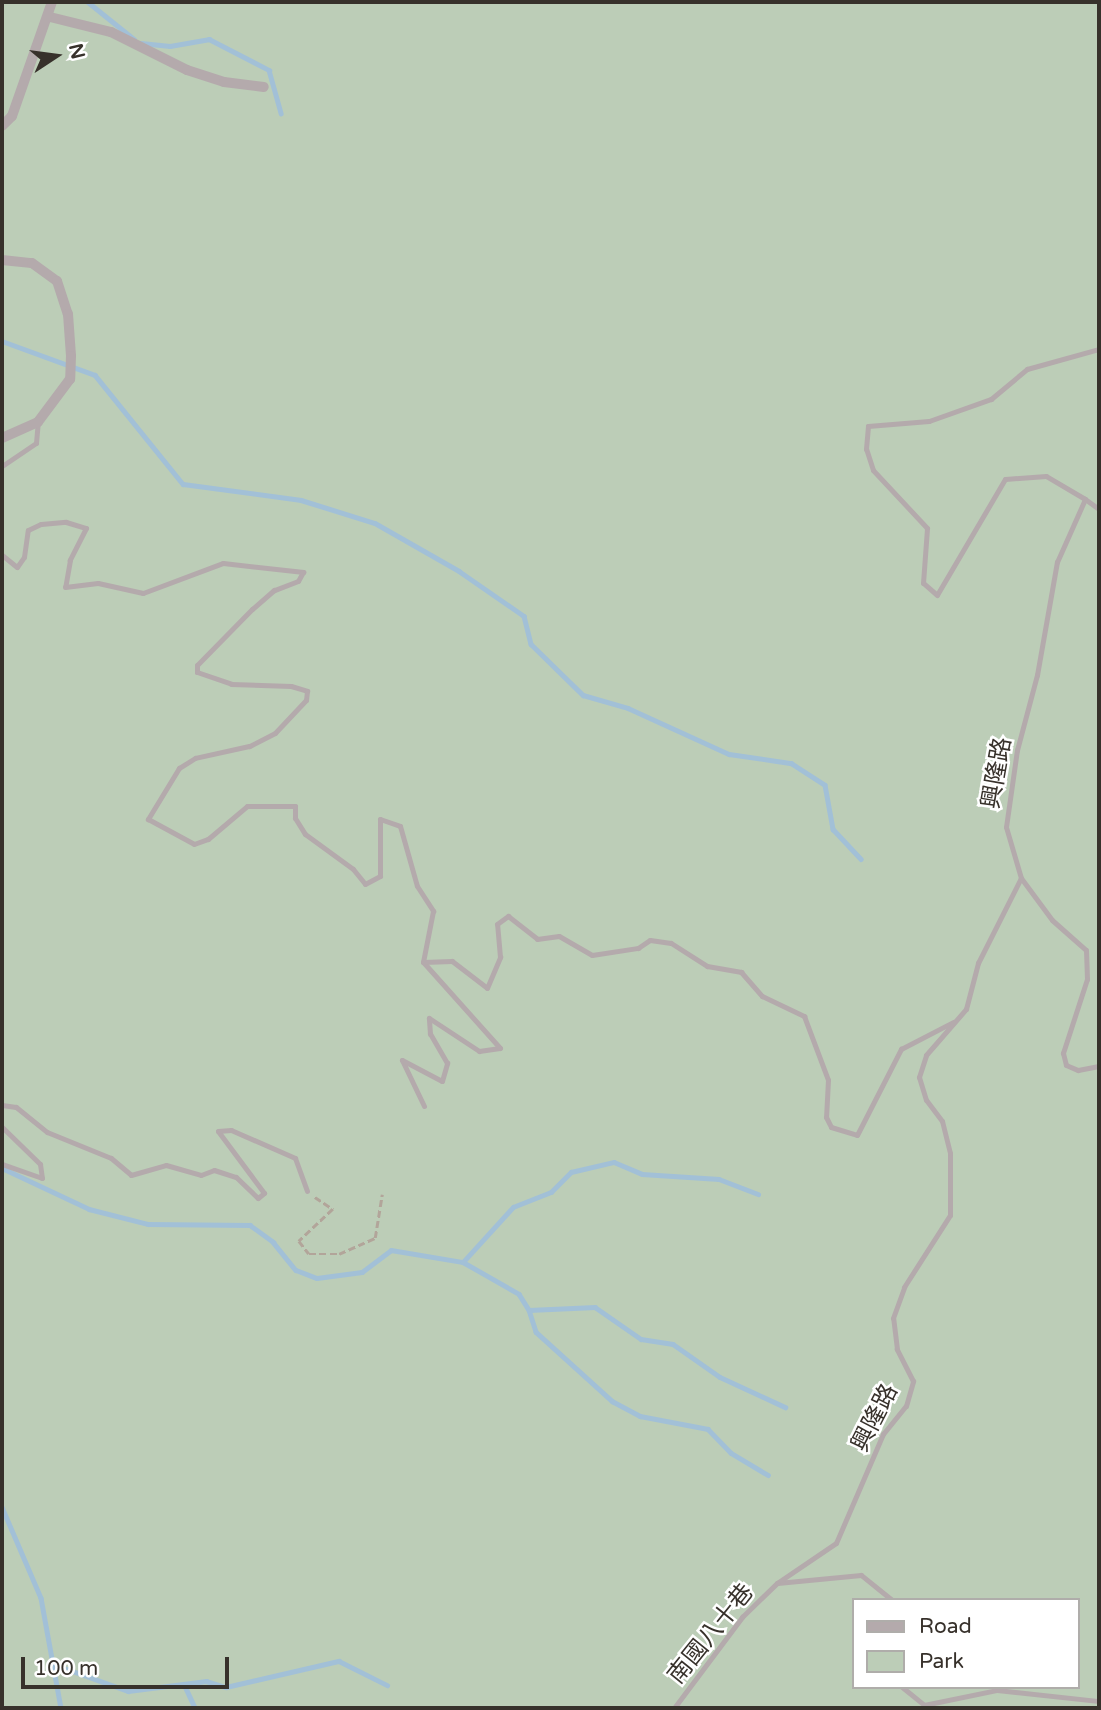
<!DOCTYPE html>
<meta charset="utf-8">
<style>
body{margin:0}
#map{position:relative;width:1101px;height:1710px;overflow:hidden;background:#ffeedf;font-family:"Varela Round","Noto Sans TC",sans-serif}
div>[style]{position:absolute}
.green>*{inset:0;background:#bccdb7}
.stream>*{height:4.5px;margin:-2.25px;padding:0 2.25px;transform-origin:2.25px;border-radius:2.25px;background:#a2c0d7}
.path>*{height:2.5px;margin-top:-1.25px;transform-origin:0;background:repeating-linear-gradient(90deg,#b2a59a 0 7px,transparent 0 10.5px)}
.service>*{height:5px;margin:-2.5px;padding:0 2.5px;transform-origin:2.5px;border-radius:2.5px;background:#b4aaac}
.minor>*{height:10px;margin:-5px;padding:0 5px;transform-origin:5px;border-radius:5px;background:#b4aaac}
span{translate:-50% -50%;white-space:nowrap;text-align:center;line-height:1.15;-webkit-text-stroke:5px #fff;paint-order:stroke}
.street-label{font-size:24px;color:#37312b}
.frame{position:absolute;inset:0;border:4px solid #37312b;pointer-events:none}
.legend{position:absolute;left:852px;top:1598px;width:228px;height:91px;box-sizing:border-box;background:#fff;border:2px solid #afadaa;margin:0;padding:9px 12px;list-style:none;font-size:21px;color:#37312b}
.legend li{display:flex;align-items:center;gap:14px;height:35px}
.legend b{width:35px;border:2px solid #afadaa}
.north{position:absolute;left:21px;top:21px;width:70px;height:70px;-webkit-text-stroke:5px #fff;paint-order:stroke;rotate:77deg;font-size:19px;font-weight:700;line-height:28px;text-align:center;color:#37312b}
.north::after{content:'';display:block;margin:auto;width:24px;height:32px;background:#37312b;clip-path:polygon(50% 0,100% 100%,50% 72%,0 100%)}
.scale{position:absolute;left:21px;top:1657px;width:208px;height:32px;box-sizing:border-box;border:4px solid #37312b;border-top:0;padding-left:9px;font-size:21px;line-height:24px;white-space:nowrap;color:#37312b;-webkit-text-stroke:5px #fff;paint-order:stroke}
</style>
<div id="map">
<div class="green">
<i style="clip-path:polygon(evenodd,2px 2px,1099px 2px,1099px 1708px,2px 1708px,2px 2px,854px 1600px,1078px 1600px,1078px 1687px,854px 1687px,854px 1600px)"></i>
</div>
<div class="stream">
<i style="left:34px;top:2px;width:48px"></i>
<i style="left:88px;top:2px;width:59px;rotate:38.8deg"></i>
<i style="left:141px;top:43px;width:29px;rotate:6deg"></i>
<i style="left:170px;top:46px;width:40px;rotate:-10deg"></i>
<i style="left:209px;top:39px;width:68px;rotate:27.3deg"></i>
<i style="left:269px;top:70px;width:45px;rotate:74.4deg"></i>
<i style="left:2px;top:341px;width:99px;rotate:20.1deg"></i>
<i style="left:95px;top:375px;width:140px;rotate:51.1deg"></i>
<i style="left:183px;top:484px;width:119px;rotate:7.7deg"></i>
<i style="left:301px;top:500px;width:77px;rotate:17.3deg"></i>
<i style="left:375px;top:523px;width:97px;rotate:29.7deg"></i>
<i style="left:459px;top:571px;width:79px;rotate:34.7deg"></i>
<i style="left:524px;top:616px;width:29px;rotate:76deg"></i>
<i style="left:531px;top:644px;width:73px;rotate:44.4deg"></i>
<i style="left:583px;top:695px;width:47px;rotate:16.1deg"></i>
<i style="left:628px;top:708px;width:111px;rotate:24.5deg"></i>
<i style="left:729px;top:754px;width:63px;rotate:8.3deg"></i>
<i style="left:791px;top:763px;width:40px;rotate:32.9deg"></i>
<i style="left:825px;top:785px;width:45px;rotate:79.7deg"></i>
<i style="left:833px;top:829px;width:41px;rotate:47deg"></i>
<i style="left:2px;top:1168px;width:96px;rotate:25.2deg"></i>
<i style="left:89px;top:1209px;width:61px;rotate:14.3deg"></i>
<i style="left:148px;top:1224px;width:102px;rotate:0.6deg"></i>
<i style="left:250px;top:1225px;width:29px;rotate:36deg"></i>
<i style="left:273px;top:1242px;width:36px;rotate:51deg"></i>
<i style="left:296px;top:1270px;width:22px;rotate:21deg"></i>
<i style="left:317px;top:1278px;width:45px;rotate:-7.6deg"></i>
<i style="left:362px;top:1272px;width:36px;rotate:-37deg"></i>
<i style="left:391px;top:1250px;width:73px;rotate:9.5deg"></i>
<i style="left:463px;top:1262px;width:64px;rotate:29.7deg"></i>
<i style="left:519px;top:1294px;width:19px;rotate:58deg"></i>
<i style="left:529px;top:1310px;width:66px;rotate:-2.6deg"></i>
<i style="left:595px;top:1307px;width:56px;rotate:34.8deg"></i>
<i style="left:641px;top:1339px;width:32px;rotate:9deg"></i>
<i style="left:673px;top:1344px;width:57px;rotate:35.1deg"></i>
<i style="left:720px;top:1377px;width:72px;rotate:24.8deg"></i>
<i style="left:463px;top:1262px;width:74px;rotate:-47.7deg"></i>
<i style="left:513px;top:1207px;width:41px;rotate:-21.5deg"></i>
<i style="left:551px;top:1192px;width:28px;rotate:-45deg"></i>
<i style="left:571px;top:1172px;width:44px;rotate:-13.1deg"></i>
<i style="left:614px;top:1162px;width:30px;rotate:23deg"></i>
<i style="left:642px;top:1174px;width:77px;rotate:3.7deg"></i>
<i style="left:719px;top:1179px;width:42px;rotate:21deg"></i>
<i style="left:529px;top:1310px;width:23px;rotate:72deg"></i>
<i style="left:536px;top:1332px;width:103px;rotate:42.2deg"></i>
<i style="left:612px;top:1401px;width:32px;rotate:28deg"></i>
<i style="left:640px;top:1416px;width:69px;rotate:10.8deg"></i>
<i style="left:708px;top:1429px;width:33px;rotate:46deg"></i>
<i style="left:731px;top:1453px;width:43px;rotate:30.7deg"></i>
<i style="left:2px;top:1507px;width:99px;rotate:66.8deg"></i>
<i style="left:41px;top:1598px;width:112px;rotate:79.7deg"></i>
<i style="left:50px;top:1663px;width:83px;rotate:19.7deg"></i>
<i style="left:128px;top:1691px;width:79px;rotate:-7.3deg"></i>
<i style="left:206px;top:1681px;width:21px;rotate:17deg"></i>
<i style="left:226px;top:1687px;width:116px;rotate:-13deg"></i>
<i style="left:339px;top:1661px;width:54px;rotate:26.6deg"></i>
<i style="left:184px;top:1684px;width:26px;rotate:65deg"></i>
</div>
<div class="path">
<i style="left:315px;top:1197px;width:22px;rotate:34deg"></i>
<i style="left:333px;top:1209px;width:47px;rotate:136.7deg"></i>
<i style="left:299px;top:1241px;width:16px;rotate:52deg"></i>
<i style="left:309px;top:1254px;width:30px"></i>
<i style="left:339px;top:1254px;width:39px;rotate:-24deg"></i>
<i style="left:375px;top:1238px;width:44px;rotate:-80.8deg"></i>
</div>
<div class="service">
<i style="left:2px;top:466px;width:41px;rotate:-34.1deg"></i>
<i style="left:36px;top:443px;width:21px;rotate:-85deg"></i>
<i style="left:1085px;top:499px;width:17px;rotate:36deg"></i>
<i style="left:2px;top:555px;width:19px;rotate:39deg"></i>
<i style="left:17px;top:567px;width:12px;rotate:-55deg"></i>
<i style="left:24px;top:557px;width:27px;rotate:-82deg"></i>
<i style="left:28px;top:530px;width:14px;rotate:-25deg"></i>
<i style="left:41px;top:524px;width:25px;rotate:-5deg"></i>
<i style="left:66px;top:522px;width:21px;rotate:17deg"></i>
<i style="left:86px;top:528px;width:36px;rotate:117deg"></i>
<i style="left:70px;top:560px;width:27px;rotate:100deg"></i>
<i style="left:65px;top:587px;width:33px;rotate:-7deg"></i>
<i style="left:98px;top:583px;width:46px;rotate:12.5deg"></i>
<i style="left:143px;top:593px;width:85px;rotate:-20.6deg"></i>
<i style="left:223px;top:563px;width:81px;rotate:6.4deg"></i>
<i style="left:303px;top:572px;width:10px;rotate:119deg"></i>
<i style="left:298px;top:581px;width:26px;rotate:159deg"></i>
<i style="left:274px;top:590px;width:29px;rotate:139deg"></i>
<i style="left:252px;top:609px;width:78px;rotate:134.5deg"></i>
<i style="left:197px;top:665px;width:7px;rotate:90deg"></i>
<i style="left:197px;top:672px;width:36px;rotate:19deg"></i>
<i style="left:231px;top:684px;width:60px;rotate:1.9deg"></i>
<i style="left:291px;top:686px;width:17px;rotate:17deg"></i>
<i style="left:307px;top:691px;width:9px;rotate:96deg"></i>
<i style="left:306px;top:700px;width:45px;rotate:133.2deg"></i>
<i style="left:275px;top:733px;width:29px;rotate:153deg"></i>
<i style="left:249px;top:746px;width:55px;rotate:167.5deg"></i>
<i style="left:195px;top:758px;width:19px;rotate:148deg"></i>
<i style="left:179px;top:768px;width:60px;rotate:121.3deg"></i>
<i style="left:148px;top:819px;width:52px;rotate:28.5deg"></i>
<i style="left:194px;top:844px;width:15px;rotate:-20deg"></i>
<i style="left:208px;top:839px;width:51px;rotate:-40.2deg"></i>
<i style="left:247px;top:806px;width:48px"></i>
<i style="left:295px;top:806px;width:12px;rotate:90deg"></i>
<i style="left:295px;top:818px;width:19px;rotate:58deg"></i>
<i style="left:305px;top:834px;width:59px;rotate:36.1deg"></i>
<i style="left:353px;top:869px;width:19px;rotate:51deg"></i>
<i style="left:365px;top:884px;width:17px;rotate:-28deg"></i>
<i style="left:380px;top:876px;width:57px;rotate:-90deg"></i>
<i style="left:380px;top:819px;width:21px;rotate:19deg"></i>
<i style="left:400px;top:826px;width:62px;rotate:74.2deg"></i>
<i style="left:417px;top:886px;width:30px;rotate:57deg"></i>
<i style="left:433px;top:911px;width:52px;rotate:101.1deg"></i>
<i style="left:1021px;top:878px;width:52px;rotate:53.6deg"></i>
<i style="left:1052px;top:920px;width:45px;rotate:41.4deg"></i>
<i style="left:1086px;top:950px;width:29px;rotate:88deg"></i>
<i style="left:1087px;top:979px;width:78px;rotate:108deg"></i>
<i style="left:1063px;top:1053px;width:12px;rotate:76deg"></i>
<i style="left:1066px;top:1065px;width:13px;rotate:23deg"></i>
<i style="left:1078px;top:1070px;width:21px;rotate:-11deg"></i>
<i style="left:2px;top:1105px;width:14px;rotate:8deg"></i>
<i style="left:16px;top:1107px;width:40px;rotate:39deg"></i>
<i style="left:47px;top:1132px;width:69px;rotate:22.1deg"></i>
<i style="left:111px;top:1158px;width:26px;rotate:40deg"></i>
<i style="left:131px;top:1175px;width:36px;rotate:-16deg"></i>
<i style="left:166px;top:1165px;width:36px;rotate:16deg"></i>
<i style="left:201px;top:1175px;width:14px;rotate:-21deg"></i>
<i style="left:214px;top:1170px;width:23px;rotate:18deg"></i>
<i style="left:236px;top:1177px;width:30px;rotate:44deg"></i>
<i style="left:258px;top:1198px;width:8px;rotate:-40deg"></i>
<i style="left:264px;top:1193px;width:77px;rotate:-126.6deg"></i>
<i style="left:218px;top:1131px;width:13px;rotate:-4deg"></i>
<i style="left:231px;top:1130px;width:70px;rotate:23.6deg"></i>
<i style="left:295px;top:1158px;width:35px;rotate:70deg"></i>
<i style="left:424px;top:1106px;width:51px;rotate:-115.6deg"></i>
<i style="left:402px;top:1060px;width:45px;rotate:27.7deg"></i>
<i style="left:442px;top:1081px;width:19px;rotate:-74deg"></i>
<i style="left:447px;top:1063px;width:34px;rotate:-120deg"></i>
<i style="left:430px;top:1034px;width:16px;rotate:-94deg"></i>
<i style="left:429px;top:1018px;width:60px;rotate:33.4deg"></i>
<i style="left:479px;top:1051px;width:21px;rotate:-8deg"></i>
<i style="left:500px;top:1048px;width:115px;rotate:-131.8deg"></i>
<i style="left:423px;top:962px;width:29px;rotate:-2deg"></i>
<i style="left:452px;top:961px;width:44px;rotate:37.6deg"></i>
<i style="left:487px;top:988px;width:34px;rotate:-67deg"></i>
<i style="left:500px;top:957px;width:33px;rotate:-95deg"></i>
<i style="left:497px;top:924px;width:14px;rotate:-36deg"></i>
<i style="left:508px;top:916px;width:37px;rotate:38deg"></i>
<i style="left:537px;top:939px;width:22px;rotate:-8deg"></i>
<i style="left:559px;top:936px;width:38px;rotate:30deg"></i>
<i style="left:592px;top:955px;width:47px;rotate:-8.7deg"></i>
<i style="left:638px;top:948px;width:14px;rotate:-34deg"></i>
<i style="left:650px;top:940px;width:21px;rotate:8deg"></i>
<i style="left:671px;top:943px;width:43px;rotate:32.6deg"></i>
<i style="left:707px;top:966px;width:35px;rotate:10deg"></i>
<i style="left:741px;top:972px;width:32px;rotate:49deg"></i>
<i style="left:762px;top:996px;width:47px;rotate:25.5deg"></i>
<i style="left:804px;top:1016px;width:68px;rotate:69.4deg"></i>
<i style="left:828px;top:1080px;width:37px;rotate:93deg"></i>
<i style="left:826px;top:1117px;width:11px;rotate:63deg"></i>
<i style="left:831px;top:1127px;width:27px;rotate:17deg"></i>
<i style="left:857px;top:1135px;width:97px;rotate:-62.9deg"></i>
<i style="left:901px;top:1049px;width:59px;rotate:-27.4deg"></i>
<i style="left:2px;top:1127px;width:53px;rotate:44.2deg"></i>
<i style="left:40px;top:1164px;width:14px;rotate:82deg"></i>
<i style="left:42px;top:1178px;width:42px;rotate:-160.7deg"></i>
<i style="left:892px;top:1600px;width:40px;rotate:-141deg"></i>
<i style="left:861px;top:1575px;width:84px;rotate:174.6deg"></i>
<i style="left:777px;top:1583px;width:71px;rotate:-34.1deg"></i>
<i style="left:836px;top:1543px;width:119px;rotate:-66.7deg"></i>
<i style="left:883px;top:1434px;width:36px;rotate:-51deg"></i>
<i style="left:906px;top:1406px;width:26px;rotate:-74deg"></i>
<i style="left:913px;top:1381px;width:36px;rotate:-117deg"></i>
<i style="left:897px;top:1349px;width:31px;rotate:-97deg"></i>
<i style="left:893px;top:1318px;width:33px;rotate:-70deg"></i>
<i style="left:904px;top:1287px;width:85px;rotate:-57.4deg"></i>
<i style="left:950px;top:1215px;width:62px;rotate:-90deg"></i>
<i style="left:950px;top:1153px;width:33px;rotate:-104deg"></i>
<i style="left:942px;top:1121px;width:26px;rotate:-127deg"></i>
<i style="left:926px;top:1100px;width:24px;rotate:-107deg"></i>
<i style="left:919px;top:1077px;width:23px;rotate:-72deg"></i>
<i style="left:926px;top:1055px;width:61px;rotate:-49deg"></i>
<i style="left:966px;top:1009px;width:48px;rotate:-75.4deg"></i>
<i style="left:978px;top:963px;width:95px;rotate:-63.2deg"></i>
<i style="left:1021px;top:878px;width:53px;rotate:-106.4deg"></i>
<i style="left:1006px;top:827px;width:78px;rotate:-81.9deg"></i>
<i style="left:1017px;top:750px;width:78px;rotate:-75.1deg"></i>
<i style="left:1037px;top:675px;width:115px;rotate:-80deg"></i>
<i style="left:1057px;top:562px;width:69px;rotate:-66deg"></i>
<i style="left:1085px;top:499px;width:45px;rotate:-149.5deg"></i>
<i style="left:1046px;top:476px;width:41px;rotate:175.8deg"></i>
<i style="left:1005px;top:479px;width:134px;rotate:120.4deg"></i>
<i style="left:937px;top:595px;width:18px;rotate:-139deg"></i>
<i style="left:923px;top:583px;width:55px;rotate:-85.8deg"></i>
<i style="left:927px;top:528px;width:79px;rotate:-133deg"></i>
<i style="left:873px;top:470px;width:22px;rotate:-108deg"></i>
<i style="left:866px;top:449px;width:23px;rotate:-85deg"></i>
<i style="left:868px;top:426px;width:61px;rotate:-4.7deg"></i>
<i style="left:929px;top:421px;width:66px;rotate:-19.5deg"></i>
<i style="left:991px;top:399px;width:47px;rotate:-39.8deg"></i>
<i style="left:1027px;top:369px;width:75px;rotate:-15.5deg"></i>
<i style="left:902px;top:1687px;width:28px;rotate:39deg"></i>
<i style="left:924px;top:1705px;width:75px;rotate:-11.6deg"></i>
<i style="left:997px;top:1690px;width:103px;rotate:6.2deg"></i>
<i style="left:674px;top:1708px;width:114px;rotate:-53.2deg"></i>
<i style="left:742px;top:1617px;width:49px;rotate:-44.2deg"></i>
</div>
<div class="minor">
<i style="left:50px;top:17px;width:63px;rotate:13.8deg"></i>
<i style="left:111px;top:32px;width:85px;rotate:26.6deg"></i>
<i style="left:187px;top:70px;width:39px;rotate:18deg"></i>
<i style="left:224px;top:82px;width:40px;rotate:7.1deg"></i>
<i style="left:2px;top:126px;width:14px;rotate:-45deg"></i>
<i style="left:12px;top:116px;width:121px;rotate:-70.7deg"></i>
<i style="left:2px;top:260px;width:30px;rotate:6deg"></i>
<i style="left:32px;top:263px;width:31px;rotate:36deg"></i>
<i style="left:57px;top:281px;width:35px;rotate:72deg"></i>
<i style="left:68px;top:314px;width:42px;rotate:85.9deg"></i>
<i style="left:71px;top:356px;width:23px;rotate:92deg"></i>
<i style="left:70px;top:379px;width:54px;rotate:126.7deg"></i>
<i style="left:38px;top:422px;width:39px;rotate:156deg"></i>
</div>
<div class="street-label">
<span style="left:997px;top:773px;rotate:-80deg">興隆路</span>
<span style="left:875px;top:1418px;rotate:-63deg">興隆路</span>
<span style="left:711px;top:1634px;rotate:-51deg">南國八十巷</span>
</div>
<div class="frame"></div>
<ul class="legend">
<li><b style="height:9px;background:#b4aaac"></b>Road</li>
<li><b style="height:19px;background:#bccdb7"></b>Park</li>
</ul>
<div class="north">N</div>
<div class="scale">100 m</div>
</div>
